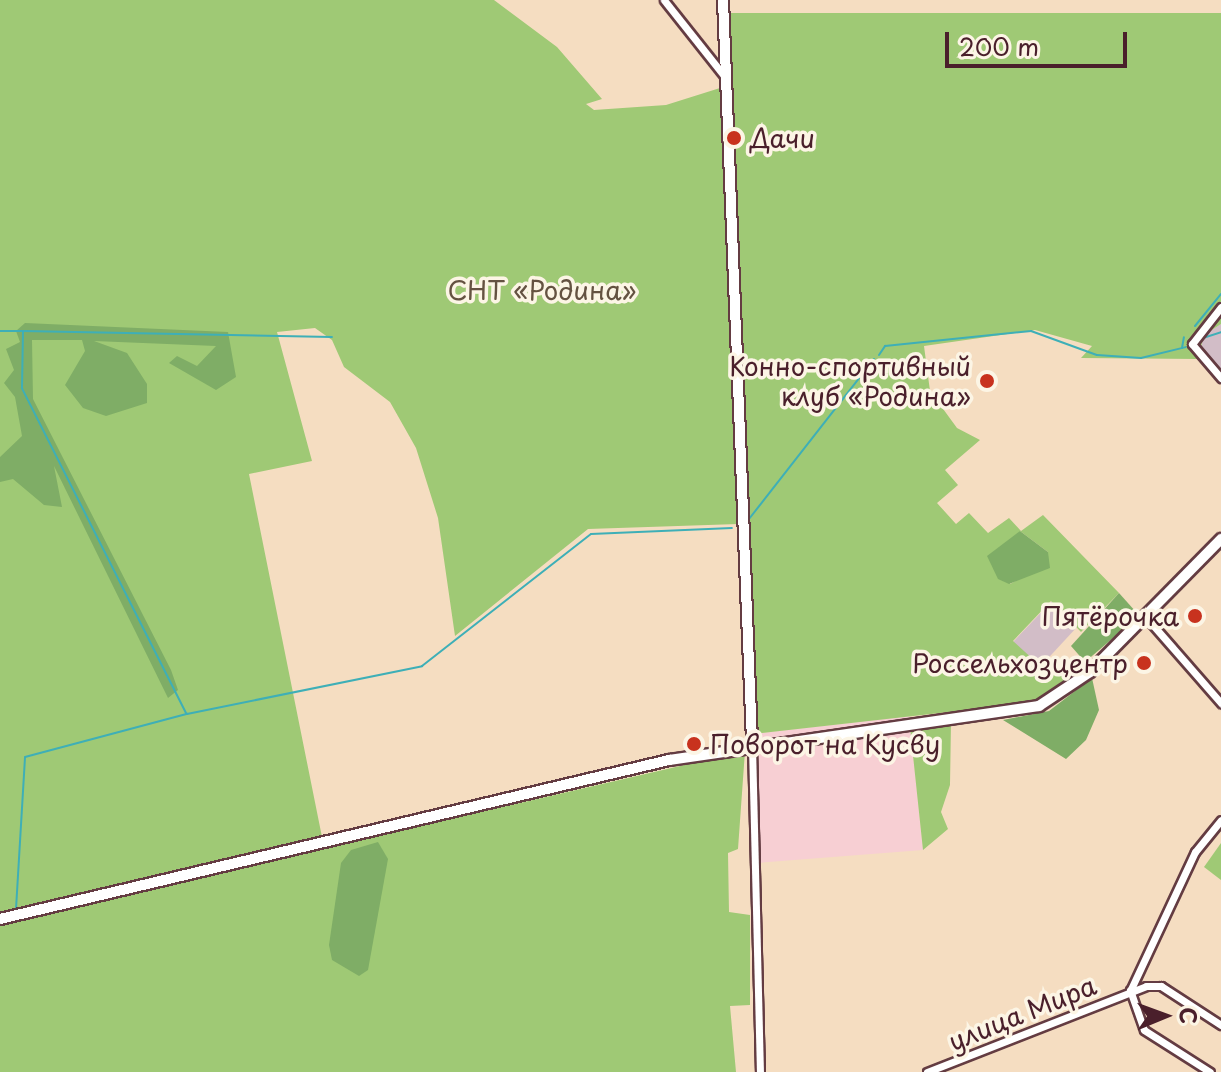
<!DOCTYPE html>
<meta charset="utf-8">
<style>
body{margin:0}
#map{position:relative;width:1221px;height:1072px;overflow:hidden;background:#f5ddc1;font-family:"Playpen Sans",sans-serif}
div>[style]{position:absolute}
.built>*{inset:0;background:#f7cfd3}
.industrial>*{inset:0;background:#d2bdc7}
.green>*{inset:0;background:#9fc975}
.forest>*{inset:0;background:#7fad66}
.stream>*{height:2px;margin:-1px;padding:0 1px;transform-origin:1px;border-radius:1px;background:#3eafb7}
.roads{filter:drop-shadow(2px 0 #643c42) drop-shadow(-2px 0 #643c42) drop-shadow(0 2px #643c42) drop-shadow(0 -2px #643c42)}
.street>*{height:7px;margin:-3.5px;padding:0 3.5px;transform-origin:3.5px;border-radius:3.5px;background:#fff}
.secondary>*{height:10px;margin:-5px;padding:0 5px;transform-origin:5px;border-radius:5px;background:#fff}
.dots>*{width:22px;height:22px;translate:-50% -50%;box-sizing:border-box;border:4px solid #fcf5e5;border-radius:50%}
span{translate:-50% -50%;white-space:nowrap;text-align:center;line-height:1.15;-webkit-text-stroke:7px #fcf5e5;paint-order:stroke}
.poi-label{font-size:26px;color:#4a1f2b}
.left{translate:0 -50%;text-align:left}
.right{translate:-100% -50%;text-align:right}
.park-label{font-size:26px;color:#645241}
.street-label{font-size:26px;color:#4a1f2b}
.north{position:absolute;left:1125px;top:976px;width:80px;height:80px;-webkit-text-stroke:6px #fcf5e5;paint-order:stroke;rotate:89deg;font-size:22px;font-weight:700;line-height:32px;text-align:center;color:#4a1f2b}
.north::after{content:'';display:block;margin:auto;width:28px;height:36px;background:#4a1f2b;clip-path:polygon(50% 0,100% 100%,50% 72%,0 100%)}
.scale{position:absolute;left:945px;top:32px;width:182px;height:36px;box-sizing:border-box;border:4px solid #4a1f2b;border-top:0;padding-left:10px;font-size:24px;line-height:28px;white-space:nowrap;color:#4a1f2b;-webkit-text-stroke:6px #fcf5e5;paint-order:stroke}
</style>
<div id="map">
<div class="built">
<i style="clip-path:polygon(909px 716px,923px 850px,757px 863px,754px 734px)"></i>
</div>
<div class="industrial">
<i style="clip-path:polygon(1221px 324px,1221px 379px,1198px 359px,1204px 335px)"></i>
<i style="clip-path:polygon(1052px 601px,1077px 627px,1040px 667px,1013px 642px)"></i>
</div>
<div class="green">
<i style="clip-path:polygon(0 0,494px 0,557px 47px,602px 99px,586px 104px,594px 110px,666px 105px,720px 88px,738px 524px,588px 529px,455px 636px,438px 518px,416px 448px,390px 402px,344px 367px,332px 340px,315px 328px,277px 332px,312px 461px,249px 474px,322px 837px,0 912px)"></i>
<i style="clip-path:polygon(evenodd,728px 13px,1221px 13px,1221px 324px,1204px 335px,1198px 359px,1081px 358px,1092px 346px,1035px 330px,924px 346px,930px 391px,957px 428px,980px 440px,945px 470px,958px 485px,937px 503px,956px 524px,969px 513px,988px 533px,1009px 518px,1021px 531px,1043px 515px,1119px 593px,1081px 632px,1051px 601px,1013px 641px,1046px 671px,1076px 676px,1037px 702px,754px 734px,728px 13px,1020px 531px,1048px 552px,1048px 564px,1010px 584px,1020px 531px)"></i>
<i style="clip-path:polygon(951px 722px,950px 785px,941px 812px,948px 829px,923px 850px,910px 727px)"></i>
<i style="clip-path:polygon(745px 751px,738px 849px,728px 853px,729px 912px,750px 915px,750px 1005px,730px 1006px,736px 1072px,0 1072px,0 923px)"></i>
<i style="clip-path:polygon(1221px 843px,1221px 880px,1204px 867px)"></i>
</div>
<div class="forest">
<i style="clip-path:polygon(25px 323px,228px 332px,236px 377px,216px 390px,169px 363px,177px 356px,197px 366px,216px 346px,94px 341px,127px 353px,147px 384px,147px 403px,106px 416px,83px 408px,65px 385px,85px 351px,82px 340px,32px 340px,33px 399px,171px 670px,178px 690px,168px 698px,54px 466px,62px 507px,44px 505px,13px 479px,0 482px,0 457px,22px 436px,15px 397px,4px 383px,14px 370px,6px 349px,20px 342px,16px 331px)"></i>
<i style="clip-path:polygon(1020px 531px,1048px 552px,1050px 568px,1009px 584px,998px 579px,987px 556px)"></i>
<i style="clip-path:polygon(1119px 593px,1136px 612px,1133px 621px,1085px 662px,1071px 646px)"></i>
<i style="clip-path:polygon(1092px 678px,1099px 710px,1086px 740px,1066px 759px,1003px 720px,1049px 711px)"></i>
<i style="clip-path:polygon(378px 842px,388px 859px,368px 970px,359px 976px,332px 960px,329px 945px,341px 863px,351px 850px)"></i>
</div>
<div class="stream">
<i style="left:1195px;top:326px;width:41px;rotate:-50.9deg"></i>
<i style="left:0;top:331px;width:23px"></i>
<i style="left:1203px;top:338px;width:19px;rotate:-18deg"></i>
<i style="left:1182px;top:348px;width:11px;rotate:-80deg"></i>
<i style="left:879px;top:355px;width:11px;rotate:-56deg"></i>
<i style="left:885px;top:346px;width:147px;rotate:-5.9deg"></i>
<i style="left:1031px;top:331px;width:70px;rotate:20deg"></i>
<i style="left:1097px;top:355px;width:44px;rotate:3.9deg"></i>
<i style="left:1141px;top:358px;width:46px;rotate:-13.7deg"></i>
<i style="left:749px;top:519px;width:203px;rotate:-52deg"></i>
<i style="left:186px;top:713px;width:364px;rotate:-116.8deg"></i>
<i style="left:22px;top:388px;width:57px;rotate:-89deg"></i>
<i style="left:23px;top:331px;width:309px;rotate:1.1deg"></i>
<i style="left:16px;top:909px;width:152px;rotate:-86.6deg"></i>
<i style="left:25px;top:757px;width:168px;rotate:-14.9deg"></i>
<i style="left:187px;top:714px;width:240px;rotate:-11.5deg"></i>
<i style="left:422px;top:666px;width:214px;rotate:-38deg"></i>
<i style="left:591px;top:534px;width:141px;rotate:-2.4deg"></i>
</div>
<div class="roads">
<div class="street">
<i style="left:664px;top:0;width:98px;rotate:51.6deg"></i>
<i style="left:1221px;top:307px;width:47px;rotate:128.1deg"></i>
<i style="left:1192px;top:344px;width:45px;rotate:49.5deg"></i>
<i style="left:1145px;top:616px;width:116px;rotate:48.9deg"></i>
<i style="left:752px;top:746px;width:326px;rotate:88.6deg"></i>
<i style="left:1131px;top:989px;width:151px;rotate:-65deg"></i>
<i style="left:1195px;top:852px;width:41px;rotate:-50.9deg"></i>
<i style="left:1130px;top:990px;width:42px;rotate:70.7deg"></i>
<i style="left:1144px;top:1030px;width:78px;rotate:32.5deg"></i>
<i style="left:927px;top:1072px;width:235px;rotate:-21.4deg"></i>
<i style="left:1146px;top:986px;width:15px"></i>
<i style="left:1161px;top:986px;width:72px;rotate:33deg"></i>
</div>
<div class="secondary">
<i style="left:723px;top:0;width:744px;rotate:87.76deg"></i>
<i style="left:0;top:919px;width:688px;rotate:-13.37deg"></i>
<i style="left:669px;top:760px;width:374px;rotate:-8.3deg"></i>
<i style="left:1039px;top:706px;width:61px;rotate:-33.7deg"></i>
<i style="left:1090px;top:672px;width:187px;rotate:-45.4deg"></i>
</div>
</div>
<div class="dots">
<i style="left:734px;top:138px;background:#c8321e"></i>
<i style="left:987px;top:381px;background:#c8321e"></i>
<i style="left:1195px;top:616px;background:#c8321e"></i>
<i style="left:1144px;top:663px;background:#c8321e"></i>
<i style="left:694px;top:744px;background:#c8321e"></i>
</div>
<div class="poi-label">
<span class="left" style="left:750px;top:138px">Дачи</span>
<span class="right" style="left:971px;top:381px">Конно-спортивный<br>клуб «Родина»</span>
<span class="right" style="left:1179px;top:616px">Пятёрочка</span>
<span class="right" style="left:1128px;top:663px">Россельхозцентр</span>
<span class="left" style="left:710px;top:744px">Поворот на Кусву</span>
</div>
<div class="park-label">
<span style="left:542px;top:290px">СНТ «Родина»</span>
</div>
<div class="street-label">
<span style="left:1022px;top:1013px;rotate:-22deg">улица Мира</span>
</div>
<div class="north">С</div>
<div class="scale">200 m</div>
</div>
